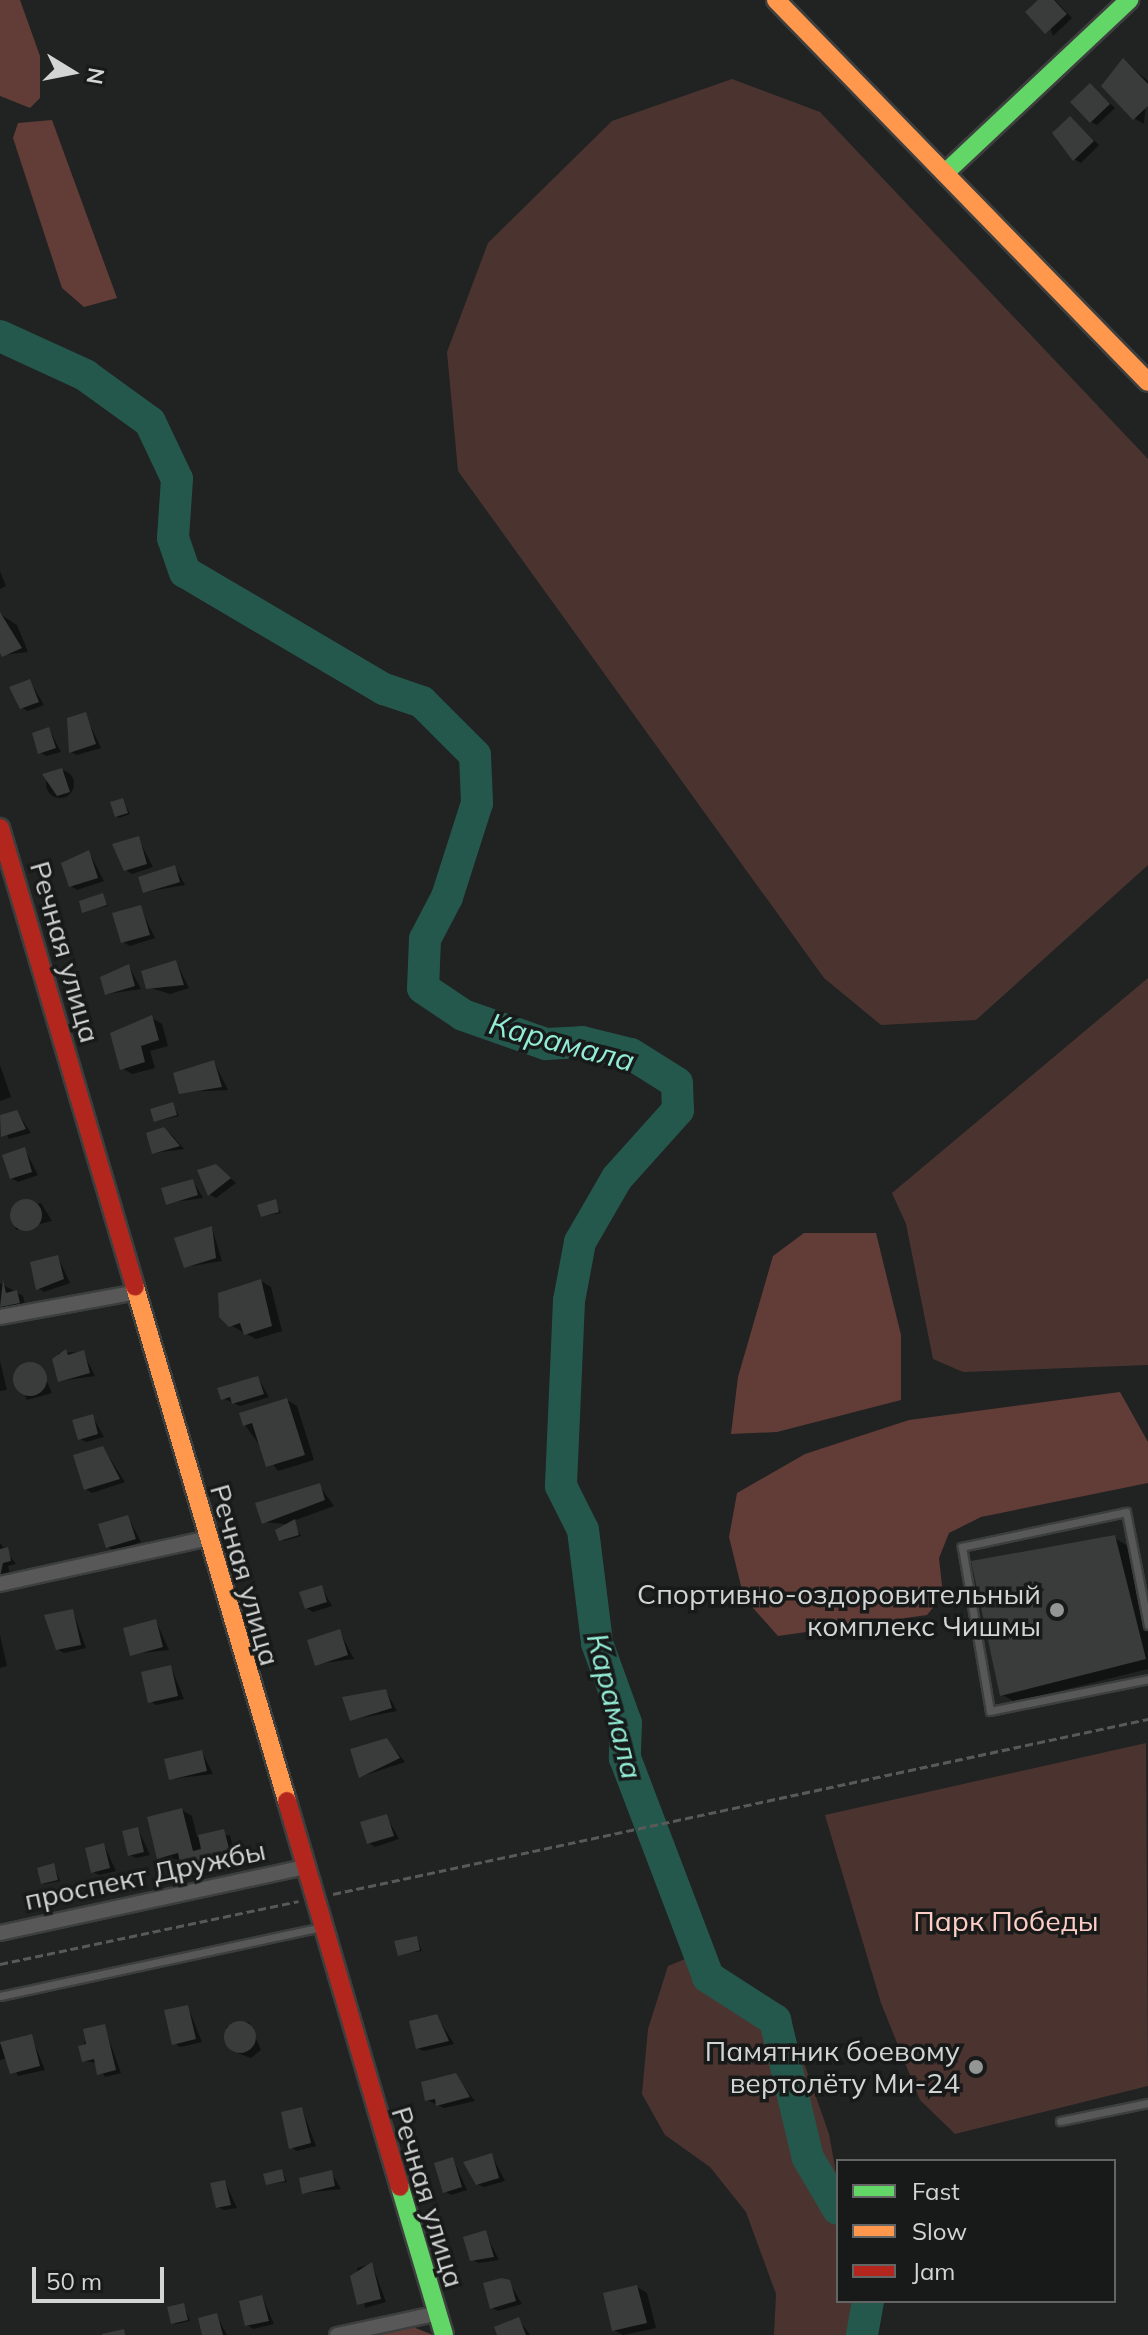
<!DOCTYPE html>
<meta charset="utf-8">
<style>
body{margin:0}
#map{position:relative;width:1148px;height:2335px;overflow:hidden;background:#212222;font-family:Mulish,sans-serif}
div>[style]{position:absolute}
.green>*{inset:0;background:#4b3430}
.forest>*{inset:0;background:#623d37}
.shadow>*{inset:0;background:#0007}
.round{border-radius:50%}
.river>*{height:32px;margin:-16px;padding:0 16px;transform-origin:16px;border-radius:16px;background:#25584c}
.building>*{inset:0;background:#3a3b3b}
.path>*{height:3px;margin-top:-1.5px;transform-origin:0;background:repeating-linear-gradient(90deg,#585958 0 8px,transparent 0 12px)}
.roads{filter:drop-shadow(2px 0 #3d3f3e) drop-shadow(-2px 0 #3d3f3e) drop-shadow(0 2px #3d3f3e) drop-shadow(0 -2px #3d3f3e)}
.lane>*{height:7px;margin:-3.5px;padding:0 3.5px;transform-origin:3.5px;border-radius:3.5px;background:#585858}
.street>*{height:14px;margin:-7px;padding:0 7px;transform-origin:7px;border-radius:7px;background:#585858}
.fast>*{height:18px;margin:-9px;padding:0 9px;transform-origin:9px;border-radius:9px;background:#63d668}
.slow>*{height:18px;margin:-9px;padding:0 9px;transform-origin:9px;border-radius:9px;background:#ff974d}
.jam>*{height:18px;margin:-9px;padding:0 9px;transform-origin:9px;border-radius:9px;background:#b3261e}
.dots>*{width:22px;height:22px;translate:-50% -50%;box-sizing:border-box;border:4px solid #171a19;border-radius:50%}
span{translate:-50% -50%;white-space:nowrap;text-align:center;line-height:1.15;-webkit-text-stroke:7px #171a19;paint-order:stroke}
.street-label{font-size:28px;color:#d2d5d4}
.poi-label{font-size:28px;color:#d2d5d4}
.right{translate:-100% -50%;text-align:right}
.park-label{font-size:28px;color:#fecec6}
.water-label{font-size:30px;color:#93ecd5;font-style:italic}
.legend{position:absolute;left:836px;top:2159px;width:280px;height:144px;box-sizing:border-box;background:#171a19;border:2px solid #626564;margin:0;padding:10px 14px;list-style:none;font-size:24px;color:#d2d5d4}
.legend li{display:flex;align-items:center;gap:16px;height:40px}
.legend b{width:40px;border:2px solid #626564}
.north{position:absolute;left:32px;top:32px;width:80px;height:80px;-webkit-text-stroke:6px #171a19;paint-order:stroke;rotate:100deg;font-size:22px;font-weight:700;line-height:32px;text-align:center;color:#d2d5d4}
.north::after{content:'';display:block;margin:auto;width:28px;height:36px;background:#d2d5d4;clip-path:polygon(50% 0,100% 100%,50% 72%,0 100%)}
.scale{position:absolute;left:32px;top:2267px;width:132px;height:36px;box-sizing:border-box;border:4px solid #d2d5d4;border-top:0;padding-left:10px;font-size:24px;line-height:28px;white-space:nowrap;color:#d2d5d4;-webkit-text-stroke:6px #171a19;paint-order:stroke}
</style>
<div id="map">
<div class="green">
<i style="clip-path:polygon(732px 79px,820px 112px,1148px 459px,1148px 865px,976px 1020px,881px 1025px,824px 978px,458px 471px,447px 352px,488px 243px,612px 121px)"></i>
<i style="clip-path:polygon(1148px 978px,1148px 1365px,963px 1372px,933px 1359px,906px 1224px,892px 1193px)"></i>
<i style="clip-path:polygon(1146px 1743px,1148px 2086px,955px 2134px,920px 2100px,881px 2003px,825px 1815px)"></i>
<i style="clip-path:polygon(700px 1953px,789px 2020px,829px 2134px,838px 2184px,838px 2301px,869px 2301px,862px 2335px,774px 2335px,776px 2294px,746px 2212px,710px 2167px,665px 2135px,642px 2094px,648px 2029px,668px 1966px)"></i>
</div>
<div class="forest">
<i style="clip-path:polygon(0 0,20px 0,40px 56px,40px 98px,30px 108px,0 96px)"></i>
<i style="clip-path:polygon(52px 120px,117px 298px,84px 307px,62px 288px,13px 138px,18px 123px)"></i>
<i style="clip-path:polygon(804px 1233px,876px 1233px,901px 1335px,901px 1400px,777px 1432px,731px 1434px,738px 1377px,773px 1256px)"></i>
<i style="clip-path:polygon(1120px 1392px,1148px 1442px,1148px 1483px,981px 1517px,949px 1533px,939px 1558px,943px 1595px,927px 1615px,778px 1636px,744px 1598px,729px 1537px,737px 1493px,805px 1454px,909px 1420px)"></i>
<i style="clip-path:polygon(408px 2325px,433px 2335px,368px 2335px)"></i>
</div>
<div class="shadow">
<i style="clip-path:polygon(1041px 0,1055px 0,1072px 18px,1053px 36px)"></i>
<i style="clip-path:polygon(1124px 61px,1148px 81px,1144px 124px,1134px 118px)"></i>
<i style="clip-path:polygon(1090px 85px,1115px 108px,1097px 125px,1091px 122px)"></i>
<i style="clip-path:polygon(1070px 118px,1099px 145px,1081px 163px,1074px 159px)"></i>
<i style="clip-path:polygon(0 571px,6px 586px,0 589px)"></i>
<i style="clip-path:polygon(0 614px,17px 625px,28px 652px,3px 655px)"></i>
<i style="clip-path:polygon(30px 681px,44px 705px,28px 711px,21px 707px)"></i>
<i style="clip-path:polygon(85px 714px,101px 748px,77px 755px,71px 752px)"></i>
<i style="clip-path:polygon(49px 729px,61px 752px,46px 756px,40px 752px)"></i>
<i class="round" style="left:46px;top:770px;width:28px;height:28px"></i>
<i style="clip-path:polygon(123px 800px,130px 814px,119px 818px,117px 816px)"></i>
<i style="clip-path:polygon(138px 838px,153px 867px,132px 874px,126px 870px)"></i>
<i style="clip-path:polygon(89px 852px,104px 881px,77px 890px,71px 886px)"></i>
<i style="clip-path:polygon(175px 867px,185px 885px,145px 892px)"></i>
<i style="clip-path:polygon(103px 895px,108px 906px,84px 911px)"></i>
<i style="clip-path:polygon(140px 907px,155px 938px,130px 946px,123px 942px)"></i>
<i style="clip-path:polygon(176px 962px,189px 988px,170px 994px,148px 987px)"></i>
<i style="clip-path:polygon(129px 966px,141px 989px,107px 994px)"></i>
<i style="clip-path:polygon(152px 1018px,162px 1024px,168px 1046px,150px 1051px,155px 1068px,132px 1074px,122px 1068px)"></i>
<i style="clip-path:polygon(214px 1062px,228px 1090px,181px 1092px)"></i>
<i style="clip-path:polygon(0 1065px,11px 1097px,0 1101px)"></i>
<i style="clip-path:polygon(173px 1105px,179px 1116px,156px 1121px)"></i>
<i style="clip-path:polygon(17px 1112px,31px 1133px,9px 1139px,0 1117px)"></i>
<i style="clip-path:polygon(164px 1130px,171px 1134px,184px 1149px,154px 1153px)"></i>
<i style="clip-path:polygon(25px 1150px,38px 1175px,18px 1182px,11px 1178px)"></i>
<i style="clip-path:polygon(216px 1166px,236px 1183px,216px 1198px,209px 1194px)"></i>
<i style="clip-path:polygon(193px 1181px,203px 1198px,167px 1203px)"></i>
<i style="clip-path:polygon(275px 1202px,281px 1213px,263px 1216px)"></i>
<i style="clip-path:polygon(41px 1203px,52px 1221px,16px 1230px,10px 1210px)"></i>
<i style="clip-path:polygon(212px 1228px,222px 1261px,185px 1267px)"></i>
<i style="clip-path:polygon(58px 1257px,70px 1283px,44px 1292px,38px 1288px)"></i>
<i style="clip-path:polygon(261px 1281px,271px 1287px,282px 1331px,256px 1339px,230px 1325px,218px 1306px,220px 1294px)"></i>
<i style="clip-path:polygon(0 1283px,23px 1296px,25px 1306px,0 1311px)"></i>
<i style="clip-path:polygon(83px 1352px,95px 1376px,60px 1381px,58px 1353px)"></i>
<i style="clip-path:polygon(0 1361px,7px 1390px,0 1391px)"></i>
<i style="clip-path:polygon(39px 1364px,52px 1393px,27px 1400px,14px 1371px)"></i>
<i style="clip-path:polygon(258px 1378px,269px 1397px,240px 1406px,223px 1398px)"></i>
<i style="clip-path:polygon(287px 1400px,297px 1406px,314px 1460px,278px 1471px,245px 1425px)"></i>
<i style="clip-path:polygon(93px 1417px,104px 1437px,86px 1442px,79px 1438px)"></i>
<i style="clip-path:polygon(103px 1448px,125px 1482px,92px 1493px,86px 1489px)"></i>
<i style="clip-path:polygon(319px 1485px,334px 1506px,293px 1521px,301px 1536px,283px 1541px,284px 1524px,263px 1522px)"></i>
<i style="clip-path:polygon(128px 1517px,141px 1542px,114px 1551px,108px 1547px)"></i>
<i style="clip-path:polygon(1114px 1538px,1128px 1546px,1148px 1624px,1148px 1669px,1015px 1702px,1001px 1694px)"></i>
<i style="clip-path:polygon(0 1543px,16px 1564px,8px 1566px,11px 1579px,0 1581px)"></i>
<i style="clip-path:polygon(322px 1588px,332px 1606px,313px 1612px,306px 1608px)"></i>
<i style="clip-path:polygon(73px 1611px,86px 1648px,64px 1653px,57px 1649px)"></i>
<i style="clip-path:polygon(156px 1621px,169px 1650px,131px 1654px)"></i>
<i style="clip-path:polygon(340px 1632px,354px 1659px,316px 1664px)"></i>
<i style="clip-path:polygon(0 1635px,7px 1666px,0 1668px)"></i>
<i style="clip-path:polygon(171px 1667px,184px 1699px,156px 1705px,150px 1701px)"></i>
<i style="clip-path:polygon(386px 1691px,397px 1711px,351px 1720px)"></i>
<i style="clip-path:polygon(387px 1740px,405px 1762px,360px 1777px)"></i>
<i style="clip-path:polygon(202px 1752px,213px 1774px,171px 1779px)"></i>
<i style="clip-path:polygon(182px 1810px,192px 1816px,197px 1837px,230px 1835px,236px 1859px,189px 1871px,181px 1860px,159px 1857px)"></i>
<i style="clip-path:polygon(387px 1817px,399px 1839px,375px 1847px,369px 1843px)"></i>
<i style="clip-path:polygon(138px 1829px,150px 1855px,136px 1858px,130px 1855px)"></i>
<i style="clip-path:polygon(104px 1845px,116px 1871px,99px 1875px,93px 1872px)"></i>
<i style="clip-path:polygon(54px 1866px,60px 1881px,45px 1884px,42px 1883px)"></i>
<i style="clip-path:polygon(417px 1938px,422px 1951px,399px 1954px)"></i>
<i style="clip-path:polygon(188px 2007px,202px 2042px,180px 2047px,174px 2043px)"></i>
<i style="clip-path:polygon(437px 2016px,454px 2044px,424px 2051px,417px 2048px)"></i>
<i style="clip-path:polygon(249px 2022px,261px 2050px,251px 2058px,232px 2051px,226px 2027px)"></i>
<i style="clip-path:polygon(104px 2026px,121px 2073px,105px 2077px,97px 2063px,84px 2061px,85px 2031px)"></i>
<i style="clip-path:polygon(31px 2036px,45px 2070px,18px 2076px,8px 2058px,0 2060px,0 2044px)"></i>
<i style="clip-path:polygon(455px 2076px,475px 2101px,444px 2108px,427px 2100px)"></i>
<i style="clip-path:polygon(302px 2109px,316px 2146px,297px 2151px,291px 2147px)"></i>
<i style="clip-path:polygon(492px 2156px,505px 2181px,484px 2187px,477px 2184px)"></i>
<i style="clip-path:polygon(453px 2159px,467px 2190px,451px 2195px,445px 2191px)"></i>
<i style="clip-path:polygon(282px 2171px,287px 2182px,268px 2184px)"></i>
<i style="clip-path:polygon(331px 2172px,341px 2189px,304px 2193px)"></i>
<i style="clip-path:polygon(225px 2182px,237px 2208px,224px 2210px,218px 2207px)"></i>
<i style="clip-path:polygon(485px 2232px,499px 2260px,478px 2263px,472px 2259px)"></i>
<i style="clip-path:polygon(372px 2264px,386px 2302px,365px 2308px,357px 2268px)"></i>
<i style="clip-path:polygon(509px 2282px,522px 2304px,498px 2311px,492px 2308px)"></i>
<i style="clip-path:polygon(637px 2287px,647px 2293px,656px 2328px,623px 2335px,614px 2330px)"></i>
<i style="clip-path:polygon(262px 2297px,274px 2324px,253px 2329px,247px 2325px)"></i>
<i style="clip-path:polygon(184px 2305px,190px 2321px,176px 2324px,173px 2322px)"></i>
<i style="clip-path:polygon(217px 2316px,227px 2335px,204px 2335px)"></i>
<i style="clip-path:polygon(519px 2320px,530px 2335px,499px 2335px)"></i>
</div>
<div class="river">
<i style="left:0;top:336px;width:94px;rotate:24.6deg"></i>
<i style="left:85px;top:375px;width:80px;rotate:35.9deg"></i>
<i style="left:150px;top:422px;width:63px;rotate:64.7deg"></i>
<i style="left:177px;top:479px;width:59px;rotate:93.9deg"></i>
<i style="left:173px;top:538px;width:36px;rotate:71deg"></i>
<i style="left:185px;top:572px;width:231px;rotate:30.5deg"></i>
<i style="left:384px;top:689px;width:40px;rotate:18.9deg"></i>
<i style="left:422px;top:702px;width:75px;rotate:45deg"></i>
<i style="left:475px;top:755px;width:48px;rotate:87.6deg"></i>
<i style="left:477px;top:803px;width:99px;rotate:107.7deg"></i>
<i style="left:447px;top:897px;width:47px;rotate:117.6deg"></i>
<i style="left:425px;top:939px;width:49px;rotate:92.3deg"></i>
<i style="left:423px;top:988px;width:48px;rotate:34deg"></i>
<i style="left:463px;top:1015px;width:88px;rotate:19.3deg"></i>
<i style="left:546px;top:1044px;width:36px;rotate:-3deg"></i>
<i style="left:582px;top:1042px;width:50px;rotate:13.8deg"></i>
<i style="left:631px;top:1054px;width:54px;rotate:32.2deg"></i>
<i style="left:677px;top:1083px;width:27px;rotate:88deg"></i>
<i style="left:678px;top:1110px;width:91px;rotate:131.9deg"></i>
<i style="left:617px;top:1178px;width:74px;rotate:120deg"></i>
<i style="left:580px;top:1242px;width:60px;rotate:100.6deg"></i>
<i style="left:569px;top:1301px;width:185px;rotate:92.5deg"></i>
<i style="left:561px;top:1486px;width:49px;rotate:63.4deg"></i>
<i style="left:583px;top:1530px;width:114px;rotate:82.9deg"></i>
<i style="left:597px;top:1643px;width:85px;rotate:70.1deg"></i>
<i style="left:626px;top:1723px;width:35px;rotate:92deg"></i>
<i style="left:625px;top:1758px;width:234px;rotate:69.2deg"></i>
<i style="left:708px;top:1977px;width:80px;rotate:32.7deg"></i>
<i style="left:775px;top:2020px;width:142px;rotate:76.6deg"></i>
<i style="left:808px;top:2158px;width:59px;rotate:59.5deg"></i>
<i style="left:862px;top:2335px;width:35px;rotate:-80deg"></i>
</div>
<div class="building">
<i style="clip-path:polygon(1038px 0,1054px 0,1067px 14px,1045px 34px,1025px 12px)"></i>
<i style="clip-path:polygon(1123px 58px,1148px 84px,1148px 106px,1133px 120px,1101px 86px)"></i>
<i style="clip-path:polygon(1090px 83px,1110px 104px,1090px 123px,1070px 102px)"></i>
<i style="clip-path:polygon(1070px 116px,1094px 141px,1073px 161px,1052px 133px)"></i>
<i style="clip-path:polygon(0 612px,22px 648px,2px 657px,0 653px)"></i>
<i style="clip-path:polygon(30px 679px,39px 702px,20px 709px,9px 687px)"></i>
<i style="clip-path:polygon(86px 712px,96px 744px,69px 753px,67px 718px)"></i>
<i style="clip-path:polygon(49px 727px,56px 748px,38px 754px,32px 733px)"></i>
<i style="clip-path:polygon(62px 768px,70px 792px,57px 796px,42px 774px)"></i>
<i style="clip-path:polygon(123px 798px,128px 813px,115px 817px,110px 802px)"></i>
<i style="clip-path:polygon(139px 836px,147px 864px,124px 871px,112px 844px)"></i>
<i style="clip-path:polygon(89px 850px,98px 878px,69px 887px,61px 863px)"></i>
<i style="clip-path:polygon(175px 865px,180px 882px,143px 893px,138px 877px)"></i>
<i style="clip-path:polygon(103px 893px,107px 905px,82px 913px,79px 901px)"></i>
<i style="clip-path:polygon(141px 905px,150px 935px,121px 943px,112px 913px)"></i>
<i style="clip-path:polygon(176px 960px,184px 985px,146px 989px,141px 971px)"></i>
<i style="clip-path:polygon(129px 964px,135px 986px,105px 995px,100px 977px)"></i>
<i style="clip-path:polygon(152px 1015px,159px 1040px,141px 1046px,145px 1062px,120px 1070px,110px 1033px)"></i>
<i style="clip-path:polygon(214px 1060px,222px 1087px,179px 1094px,173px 1073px)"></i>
<i style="clip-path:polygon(173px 1102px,177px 1115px,154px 1122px,150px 1109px)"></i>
<i style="clip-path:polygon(17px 1110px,26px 1129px,1px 1137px,0 1115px)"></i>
<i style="clip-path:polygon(164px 1127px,180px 1146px,152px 1154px,146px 1133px)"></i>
<i style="clip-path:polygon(25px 1147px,32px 1172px,10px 1179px,2px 1155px)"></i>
<i style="clip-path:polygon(216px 1164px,231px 1178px,208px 1196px,197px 1170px)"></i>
<i style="clip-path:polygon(193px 1179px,198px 1195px,166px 1205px,161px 1188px)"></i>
<i style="clip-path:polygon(276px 1199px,279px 1212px,261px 1217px,257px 1205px)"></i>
<i class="round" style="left:10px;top:1199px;width:32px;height:32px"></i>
<i style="clip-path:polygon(212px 1226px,216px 1258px,184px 1268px,174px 1238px)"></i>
<i style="clip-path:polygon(58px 1255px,64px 1279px,36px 1290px,30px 1262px)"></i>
<i style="clip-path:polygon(261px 1279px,272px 1326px,244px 1335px,240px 1323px,229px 1327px,219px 1317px,218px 1293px)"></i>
<i style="clip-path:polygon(3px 1280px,6px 1293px,17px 1290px,20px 1303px,0 1307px)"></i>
<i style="clip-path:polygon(66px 1349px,68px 1355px,84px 1350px,90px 1373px,58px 1382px,52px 1359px)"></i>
<i class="round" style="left:13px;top:1362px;width:34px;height:34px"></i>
<i style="clip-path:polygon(258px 1376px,264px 1394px,232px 1404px,230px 1397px,221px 1400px,217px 1388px)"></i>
<i style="clip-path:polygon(287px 1398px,305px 1455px,266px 1467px,252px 1423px,243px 1426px,239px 1413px)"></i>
<i style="clip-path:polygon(93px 1414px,98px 1434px,78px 1440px,72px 1420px)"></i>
<i style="clip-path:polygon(103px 1446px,120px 1479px,84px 1490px,73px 1455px)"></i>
<i style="clip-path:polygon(320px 1483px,325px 1500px,262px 1524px,255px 1503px)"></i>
<i style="clip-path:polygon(128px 1515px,136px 1539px,106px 1548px,98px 1524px)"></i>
<i style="clip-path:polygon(295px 1519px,299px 1535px,279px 1541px,275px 1530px)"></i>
<i style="clip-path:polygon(1115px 1535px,1146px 1659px,1000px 1696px,971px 1561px)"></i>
<i style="clip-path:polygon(8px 1547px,11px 1561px,3px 1563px,0 1577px,0 1549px)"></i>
<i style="clip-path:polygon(322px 1585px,327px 1602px,305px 1609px,299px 1592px)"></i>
<i style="clip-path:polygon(73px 1609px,81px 1645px,56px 1650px,44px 1615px)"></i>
<i style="clip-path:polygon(156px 1619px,163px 1647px,130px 1656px,123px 1628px)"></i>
<i style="clip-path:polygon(340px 1629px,348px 1655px,315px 1666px,307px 1640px)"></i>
<i style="clip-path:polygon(171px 1665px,178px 1696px,148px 1703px,141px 1672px)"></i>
<i style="clip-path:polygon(386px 1689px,392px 1708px,350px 1721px,342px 1697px)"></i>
<i style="clip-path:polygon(387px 1738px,400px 1758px,359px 1778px,350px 1749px)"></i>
<i style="clip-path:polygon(202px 1750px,207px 1771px,169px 1780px,164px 1759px)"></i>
<i style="clip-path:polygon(182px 1808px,193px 1851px,201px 1849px,198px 1835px,224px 1829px,231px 1856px,181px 1868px,178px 1853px,157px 1859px,147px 1817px)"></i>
<i style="clip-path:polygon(387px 1814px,394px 1836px,367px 1844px,360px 1822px)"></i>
<i style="clip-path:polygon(138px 1827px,144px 1852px,128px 1856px,122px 1831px)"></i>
<i style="clip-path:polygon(104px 1843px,110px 1868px,91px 1873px,85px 1848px)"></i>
<i style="clip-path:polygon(54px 1863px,58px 1880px,41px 1884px,37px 1868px)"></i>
<i style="clip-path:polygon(417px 1936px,420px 1950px,398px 1956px,394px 1941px)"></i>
<i style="clip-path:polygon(188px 2005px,196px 2039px,172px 2045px,164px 2010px)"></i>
<i style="clip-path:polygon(437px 2014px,449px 2041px,416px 2049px,409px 2021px)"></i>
<i class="round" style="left:224px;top:2021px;width:32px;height:32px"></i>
<i style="clip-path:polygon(105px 2024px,116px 2070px,97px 2075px,94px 2059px,82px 2062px,78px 2046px,86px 2044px,83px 2029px)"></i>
<i style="clip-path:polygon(32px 2034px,40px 2066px,10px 2074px,0 2042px)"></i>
<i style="clip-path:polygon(456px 2073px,470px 2097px,436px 2106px,435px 2099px,425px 2101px,421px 2082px)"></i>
<i style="clip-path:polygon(302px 2107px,311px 2143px,289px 2149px,281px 2112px)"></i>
<i style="clip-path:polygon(492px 2153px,499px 2178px,476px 2185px,463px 2162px)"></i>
<i style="clip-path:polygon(453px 2157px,462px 2187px,443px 2193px,434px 2163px)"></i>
<i style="clip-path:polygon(282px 2169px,285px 2181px,266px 2185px,263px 2174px)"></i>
<i style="clip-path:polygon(332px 2170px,335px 2186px,302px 2194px,299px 2178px)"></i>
<i style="clip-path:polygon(225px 2180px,231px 2205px,216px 2208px,210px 2183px)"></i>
<i style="clip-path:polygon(486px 2230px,494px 2257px,470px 2261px,463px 2237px)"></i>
<i style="clip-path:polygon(372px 2262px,381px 2299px,357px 2305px,350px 2276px)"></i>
<i style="clip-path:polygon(501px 2278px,510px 2280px,516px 2301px,490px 2309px,483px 2283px)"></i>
<i style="clip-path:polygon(637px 2285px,647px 2323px,612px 2331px,603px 2293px)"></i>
<i style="clip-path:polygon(262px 2295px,269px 2321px,245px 2326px,239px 2301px)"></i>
<i style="clip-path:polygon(184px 2303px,188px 2320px,171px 2324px,167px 2307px)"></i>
<i style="clip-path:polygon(217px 2313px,223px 2335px,202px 2335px,198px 2318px)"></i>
<i style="clip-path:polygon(519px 2317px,526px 2335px,497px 2335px,494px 2327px)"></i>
<i style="clip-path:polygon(124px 2329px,125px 2335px,102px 2335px,102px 2334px)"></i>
</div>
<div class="path">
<i style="left:333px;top:1894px;width:834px;rotate:-12.12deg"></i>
<i style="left:0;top:1964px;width:305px;rotate:-11.9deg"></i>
</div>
<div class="roads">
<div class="lane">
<i style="left:1148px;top:1625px;width:115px;rotate:-101deg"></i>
<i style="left:1126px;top:1512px;width:168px;rotate:168deg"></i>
<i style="left:962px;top:1547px;width:166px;rotate:80.3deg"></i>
<i style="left:990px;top:1711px;width:161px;rotate:-11.4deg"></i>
<i style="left:0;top:1996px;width:325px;rotate:-12.1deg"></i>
<i style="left:1060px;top:2121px;width:90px;rotate:-11.6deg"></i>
</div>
<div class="street">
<i style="left:0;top:1317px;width:139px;rotate:-10.3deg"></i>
<i style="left:0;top:1584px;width:210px;rotate:-12.4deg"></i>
<i style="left:0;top:1933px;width:308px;rotate:-12.2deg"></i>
<i style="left:337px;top:2335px;width:99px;rotate:-12.2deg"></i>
</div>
<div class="fast">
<i style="left:945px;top:173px;width:253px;rotate:-43.2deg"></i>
<i style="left:400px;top:2187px;width:154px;rotate:73.4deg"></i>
</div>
<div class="slow">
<i style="left:776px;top:0;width:533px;rotate:45.76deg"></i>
<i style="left:135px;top:1287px;width:536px;rotate:73.53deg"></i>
</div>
<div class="jam">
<i style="left:0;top:828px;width:478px;rotate:73.6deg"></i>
<i style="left:287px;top:1801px;width:402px;rotate:73.7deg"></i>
</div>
</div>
<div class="dots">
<i style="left:1057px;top:1610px;background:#949696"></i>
<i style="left:976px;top:2067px;background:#949696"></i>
</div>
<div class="street-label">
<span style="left:65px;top:952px;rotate:74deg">Речная улица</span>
<span style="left:245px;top:1575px;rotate:74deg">Речная улица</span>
<span style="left:145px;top:1875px;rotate:-12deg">проспект Дружбы</span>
<span style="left:428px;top:2197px;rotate:73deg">Речная улица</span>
</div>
<div class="poi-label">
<span class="right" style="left:1041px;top:1610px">Спортивно-оздоровительный<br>комплекс Чишмы</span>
<span class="right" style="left:960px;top:2067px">Памятник боевому<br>вертолёту Ми-24</span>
</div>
<div class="park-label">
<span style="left:1006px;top:1921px">Парк Победы</span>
</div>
<div class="water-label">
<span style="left:562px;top:1042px;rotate:15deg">Карамала</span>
<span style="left:615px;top:1706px;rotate:76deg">Карамала</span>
</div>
<ul class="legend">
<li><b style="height:10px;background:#63d668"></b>Fast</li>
<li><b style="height:10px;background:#ff974d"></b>Slow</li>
<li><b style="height:10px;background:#b3261e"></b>Jam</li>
</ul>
<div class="north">N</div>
<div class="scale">50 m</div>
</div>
